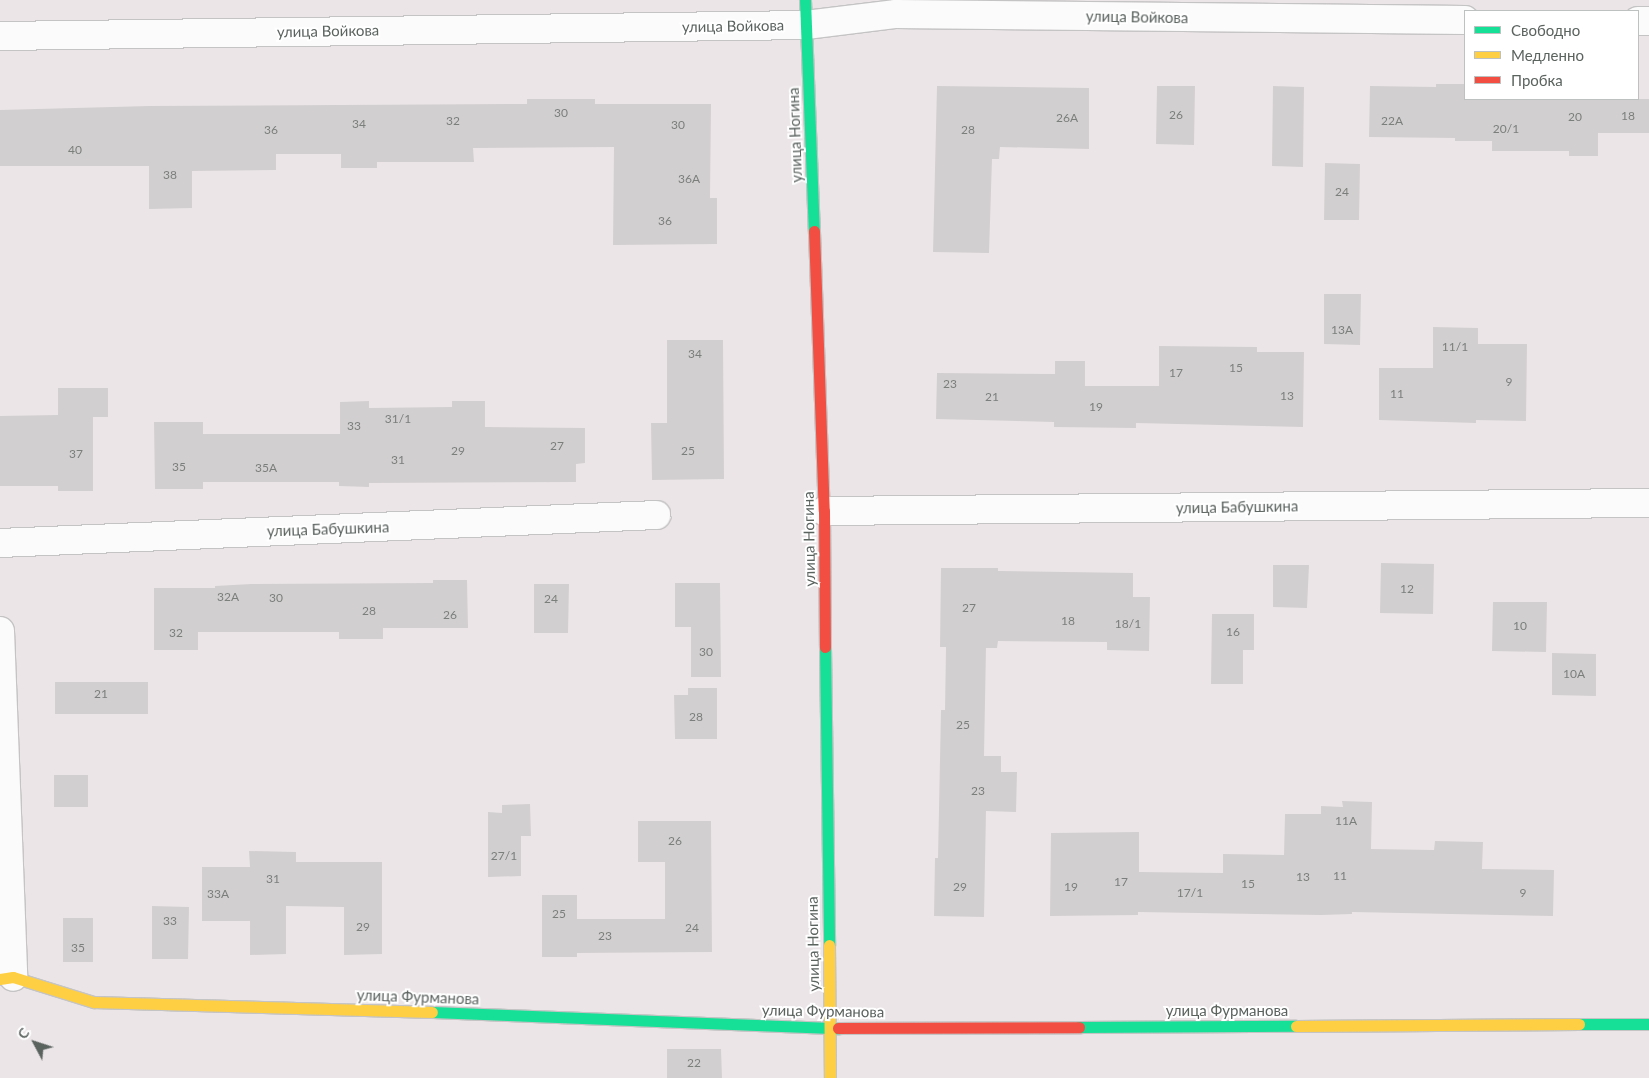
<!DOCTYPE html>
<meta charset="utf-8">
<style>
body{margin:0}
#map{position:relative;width:1649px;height:1078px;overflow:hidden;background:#ebe5e7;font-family:Lato,sans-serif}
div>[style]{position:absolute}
.building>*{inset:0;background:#d2cfd0}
.roads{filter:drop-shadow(1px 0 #c5c4c4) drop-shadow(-1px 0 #c5c4c4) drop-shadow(0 1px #c5c4c4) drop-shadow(0 -1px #c5c4c4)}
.street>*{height:28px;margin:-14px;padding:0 14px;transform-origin:14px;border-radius:14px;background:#fcfbfb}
.fast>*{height:11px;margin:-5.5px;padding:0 5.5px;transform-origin:5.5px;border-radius:5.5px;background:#16e098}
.slow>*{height:11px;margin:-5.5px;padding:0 5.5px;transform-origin:5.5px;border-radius:5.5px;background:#ffcf43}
.jam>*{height:11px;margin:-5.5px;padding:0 5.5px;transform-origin:5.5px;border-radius:5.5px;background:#f24e42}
span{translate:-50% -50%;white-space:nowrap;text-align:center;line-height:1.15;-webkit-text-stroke:4px #fff;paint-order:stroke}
.number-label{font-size:12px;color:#7a7f7c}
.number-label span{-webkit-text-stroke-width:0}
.street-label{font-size:15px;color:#5b635f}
.legend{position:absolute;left:1464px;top:10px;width:175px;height:90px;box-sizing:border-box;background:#fff;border:1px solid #bdc1bf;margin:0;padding:6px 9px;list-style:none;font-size:15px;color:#5b635f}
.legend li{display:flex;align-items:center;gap:10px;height:25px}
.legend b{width:25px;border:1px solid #bdc1bf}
.north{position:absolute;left:10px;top:1018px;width:50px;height:50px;-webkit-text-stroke:4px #fff;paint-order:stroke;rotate:310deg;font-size:14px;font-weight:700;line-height:20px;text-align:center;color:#5b635f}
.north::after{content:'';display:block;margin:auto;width:18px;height:22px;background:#5b635f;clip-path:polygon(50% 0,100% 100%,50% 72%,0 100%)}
</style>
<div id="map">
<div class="building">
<i style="clip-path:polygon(1436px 84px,1465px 84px,1465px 99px,1649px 99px,1649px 133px,1598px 133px,1598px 156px,1569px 156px,1569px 151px,1492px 151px,1492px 141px,1455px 141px,1455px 138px,1369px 137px,1370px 86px,1436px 87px)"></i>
<i style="clip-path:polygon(937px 86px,1089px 88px,1089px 149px,1000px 147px,999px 159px,992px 159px,989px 253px,933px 252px)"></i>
<i style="clip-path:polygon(1157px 86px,1195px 86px,1194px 145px,1156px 144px)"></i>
<i style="clip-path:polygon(1273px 86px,1304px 87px,1303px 167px,1272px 166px)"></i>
<i style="clip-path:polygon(527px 99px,595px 99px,595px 104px,711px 104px,710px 198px,717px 198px,717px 244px,613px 245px,614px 147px,473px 148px,474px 162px,377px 162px,377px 168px,341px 168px,341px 154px,276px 154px,276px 170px,192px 171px,192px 208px,149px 209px,149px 166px,0 166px,0 110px,149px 106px,527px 104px)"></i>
<i style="clip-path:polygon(1325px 163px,1360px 164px,1359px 220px,1324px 220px)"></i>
<i style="clip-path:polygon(1324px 294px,1361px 294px,1360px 345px,1324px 344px)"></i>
<i style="clip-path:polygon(1433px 327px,1478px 328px,1478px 344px,1527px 344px,1526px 421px,1476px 420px,1476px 423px,1379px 420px,1379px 368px,1433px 368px)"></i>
<i style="clip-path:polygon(667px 340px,723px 340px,724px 479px,652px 480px,651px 423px,667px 423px)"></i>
<i style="clip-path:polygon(1159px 346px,1257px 347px,1257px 352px,1304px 352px,1303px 427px,1136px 423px,1136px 428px,1054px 427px,1054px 422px,936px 419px,937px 373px,1055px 374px,1055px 361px,1085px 361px,1085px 386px,1159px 386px)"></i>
<i style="clip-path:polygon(58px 388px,108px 388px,108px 417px,93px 417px,93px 491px,58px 491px,58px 486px,0 486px,0 416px,58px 415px)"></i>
<i style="clip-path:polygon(369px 401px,369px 408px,452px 407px,452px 401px,485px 401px,485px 427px,585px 428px,585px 463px,576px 464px,576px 482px,369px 483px,369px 487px,339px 486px,339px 482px,203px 482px,203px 489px,155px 489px,154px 422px,203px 422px,203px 434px,340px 434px,340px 402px)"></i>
<i style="clip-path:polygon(1381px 563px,1434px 564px,1433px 614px,1380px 613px)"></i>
<i style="clip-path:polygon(1273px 565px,1309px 565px,1307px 608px,1273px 607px)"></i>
<i style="clip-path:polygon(941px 568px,998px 568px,998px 571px,1133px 573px,1133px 597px,1150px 597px,1149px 651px,1107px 650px,1107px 642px,998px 641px,997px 648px,986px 648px,984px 756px,1001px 756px,1001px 772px,1017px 772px,1016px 812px,986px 811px,984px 917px,934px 916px,935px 858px,938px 858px,941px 710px,945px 710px,946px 647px,940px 647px)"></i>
<i style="clip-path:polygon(433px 580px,467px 580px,468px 628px,383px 628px,383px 639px,339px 639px,339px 632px,198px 632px,198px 650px,154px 650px,154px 588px,215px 588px,215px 586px,251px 584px,433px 583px)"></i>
<i style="clip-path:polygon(675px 583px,720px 583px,721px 677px,691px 677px,691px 627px,675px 627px)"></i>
<i style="clip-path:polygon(534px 584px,569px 584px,568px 633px,534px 633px)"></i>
<i style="clip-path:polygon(1493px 602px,1547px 602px,1546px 652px,1492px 651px)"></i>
<i style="clip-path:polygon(1212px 614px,1254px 614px,1254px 650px,1243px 650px,1243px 684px,1211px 684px)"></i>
<i style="clip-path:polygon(1552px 653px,1596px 654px,1596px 696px,1552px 695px)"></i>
<i style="clip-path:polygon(55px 682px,148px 682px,148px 714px,55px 714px)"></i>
<i style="clip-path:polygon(688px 688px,717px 688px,717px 739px,675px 739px,674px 695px,688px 695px)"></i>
<i style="clip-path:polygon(54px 775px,88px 775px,88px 807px,54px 807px)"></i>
<i style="clip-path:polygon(1342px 801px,1372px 802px,1371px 849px,1434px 850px,1435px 841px,1483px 842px,1482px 869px,1554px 870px,1553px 916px,1352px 912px,1352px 914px,1321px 915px,1138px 912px,1138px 915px,1050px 916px,1051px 833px,1139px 832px,1139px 872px,1223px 873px,1223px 854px,1284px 855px,1285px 814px,1321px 814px,1321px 806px,1343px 807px)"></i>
<i style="clip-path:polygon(530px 804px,531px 836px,521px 836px,521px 876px,488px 877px,488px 812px,502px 813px,502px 805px)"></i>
<i style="clip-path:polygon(638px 821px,711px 821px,712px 952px,577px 953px,577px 957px,542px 957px,542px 895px,577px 895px,577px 919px,665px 919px,665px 862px,638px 862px)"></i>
<i style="clip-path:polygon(249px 851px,296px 852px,296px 862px,382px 862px,382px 954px,344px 955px,344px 907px,286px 906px,286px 954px,250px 955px,250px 921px,202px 921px,202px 867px,250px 867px)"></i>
<i style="clip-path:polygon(152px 906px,189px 907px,188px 959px,152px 959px)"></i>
<i style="clip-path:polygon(63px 918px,93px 918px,93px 962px,63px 962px)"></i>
<i style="clip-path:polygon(667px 1049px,721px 1049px,722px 1078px,667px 1078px)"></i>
</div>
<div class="roads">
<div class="street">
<i style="left:1638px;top:21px;width:11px"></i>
<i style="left:0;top:36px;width:806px;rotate:-0.78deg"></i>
<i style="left:806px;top:25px;width:91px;rotate:-7deg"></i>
<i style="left:896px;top:14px;width:569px;rotate:0.6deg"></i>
<i style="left:824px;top:511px;width:825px;rotate:-0.56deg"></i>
<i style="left:0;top:543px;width:657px;rotate:-2.44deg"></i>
<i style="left:0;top:631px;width:346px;rotate:87.8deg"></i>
</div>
<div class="fast">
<i style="left:805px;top:0;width:231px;rotate:87.8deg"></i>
<i style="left:825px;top:647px;width:298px;rotate:89.2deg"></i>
<i style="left:432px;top:1012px;width:406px;rotate:2.3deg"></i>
<i style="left:1579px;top:1024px;width:70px"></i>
<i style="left:1079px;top:1027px;width:217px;rotate:-0.3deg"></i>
</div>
<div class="slow">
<i style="left:829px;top:945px;width:133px;rotate:89.6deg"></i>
<i style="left:0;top:979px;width:13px;rotate:-9deg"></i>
<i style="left:13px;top:977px;width:85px;rotate:17.2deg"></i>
<i style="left:94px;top:1002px;width:338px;rotate:1.7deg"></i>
<i style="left:1296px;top:1026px;width:283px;rotate:-0.4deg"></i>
</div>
<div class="jam">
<i style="left:814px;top:231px;width:280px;rotate:88deg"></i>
<i style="left:824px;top:511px;width:136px;rotate:89.6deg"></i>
<i style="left:838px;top:1028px;width:241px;rotate:-0.2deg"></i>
</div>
</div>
<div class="number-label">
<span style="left:561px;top:113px">30</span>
<span style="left:1176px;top:115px">26</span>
<span style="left:1628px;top:116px">18</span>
<span style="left:1575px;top:117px">20</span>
<span style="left:1067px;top:118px">26А</span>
<span style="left:453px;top:121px">32</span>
<span style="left:1392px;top:121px">22А</span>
<span style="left:359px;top:124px">34</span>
<span style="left:678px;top:125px">30</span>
<span style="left:1506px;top:129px">20/1</span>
<span style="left:271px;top:130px">36</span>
<span style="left:968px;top:130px">28</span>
<span style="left:75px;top:150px">40</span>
<span style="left:170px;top:175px">38</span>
<span style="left:689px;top:179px">36А</span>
<span style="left:1342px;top:192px">24</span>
<span style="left:665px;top:221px">36</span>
<span style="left:1342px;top:330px">13А</span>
<span style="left:1455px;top:347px">11/1</span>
<span style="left:695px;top:354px">34</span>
<span style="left:1236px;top:368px">15</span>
<span style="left:1176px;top:373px">17</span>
<span style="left:1509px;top:382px">9</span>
<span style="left:950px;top:384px">23</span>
<span style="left:1397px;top:394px">11</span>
<span style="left:1287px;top:396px">13</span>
<span style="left:992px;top:397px">21</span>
<span style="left:1096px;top:407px">19</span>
<span style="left:398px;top:419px">31/1</span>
<span style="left:354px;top:426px">33</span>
<span style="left:557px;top:446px">27</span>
<span style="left:458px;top:451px">29</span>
<span style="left:688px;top:451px">25</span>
<span style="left:76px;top:454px">37</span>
<span style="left:398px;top:460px">31</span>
<span style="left:179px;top:467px">35</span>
<span style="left:266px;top:468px">35А</span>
<span style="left:1407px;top:589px">12</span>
<span style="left:228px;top:597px">32А</span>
<span style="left:276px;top:598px">30</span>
<span style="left:551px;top:599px">24</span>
<span style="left:969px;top:608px">27</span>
<span style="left:369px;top:611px">28</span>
<span style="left:450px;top:615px">26</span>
<span style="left:1068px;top:621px">18</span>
<span style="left:1128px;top:624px">18/1</span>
<span style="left:1520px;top:626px">10</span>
<span style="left:1233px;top:632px">16</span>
<span style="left:176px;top:633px">32</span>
<span style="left:706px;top:652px">30</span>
<span style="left:1574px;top:674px">10А</span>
<span style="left:101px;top:694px">21</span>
<span style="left:696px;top:717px">28</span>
<span style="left:963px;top:725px">25</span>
<span style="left:978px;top:791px">23</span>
<span style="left:1346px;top:821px">11А</span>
<span style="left:675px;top:841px">26</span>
<span style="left:504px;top:856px">27/1</span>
<span style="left:1340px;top:876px">11</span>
<span style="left:1303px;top:877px">13</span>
<span style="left:273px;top:879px">31</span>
<span style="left:1121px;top:882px">17</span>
<span style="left:1248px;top:884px">15</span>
<span style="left:960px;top:887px">29</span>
<span style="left:1071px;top:887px">19</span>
<span style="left:1190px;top:893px">17/1</span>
<span style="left:1523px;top:893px">9</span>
<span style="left:218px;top:894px">33А</span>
<span style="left:559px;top:914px">25</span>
<span style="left:170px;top:921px">33</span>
<span style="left:363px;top:927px">29</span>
<span style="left:692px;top:928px">24</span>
<span style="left:605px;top:936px">23</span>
<span style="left:78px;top:948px">35</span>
<span style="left:694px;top:1063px">22</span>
</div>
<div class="street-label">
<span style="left:1137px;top:17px;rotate:1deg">улица Войкова</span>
<span style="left:733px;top:26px;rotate:-1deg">улица Войкова</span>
<span style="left:328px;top:31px;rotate:-1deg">улица Войкова</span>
<span style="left:795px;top:135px;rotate:-92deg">улица Ногина</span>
<span style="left:1237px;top:507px;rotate:-1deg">улица Бабушкина</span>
<span style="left:328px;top:529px;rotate:-2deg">улица Бабушкина</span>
<span style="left:809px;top:539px;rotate:-91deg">улица Ногина</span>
<span style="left:813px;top:944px;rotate:-91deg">улица Ногина</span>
<span style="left:418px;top:997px;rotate:2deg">улица Фурманова</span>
<span style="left:823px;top:1011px;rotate:1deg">улица Фурманова</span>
<span style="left:1227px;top:1011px">улица Фурманова</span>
</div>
<ul class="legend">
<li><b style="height:6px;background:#16e098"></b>Свободно</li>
<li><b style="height:6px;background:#ffcf43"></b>Медленно</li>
<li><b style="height:6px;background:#f24e42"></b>Пробка</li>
</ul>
<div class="north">С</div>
</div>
